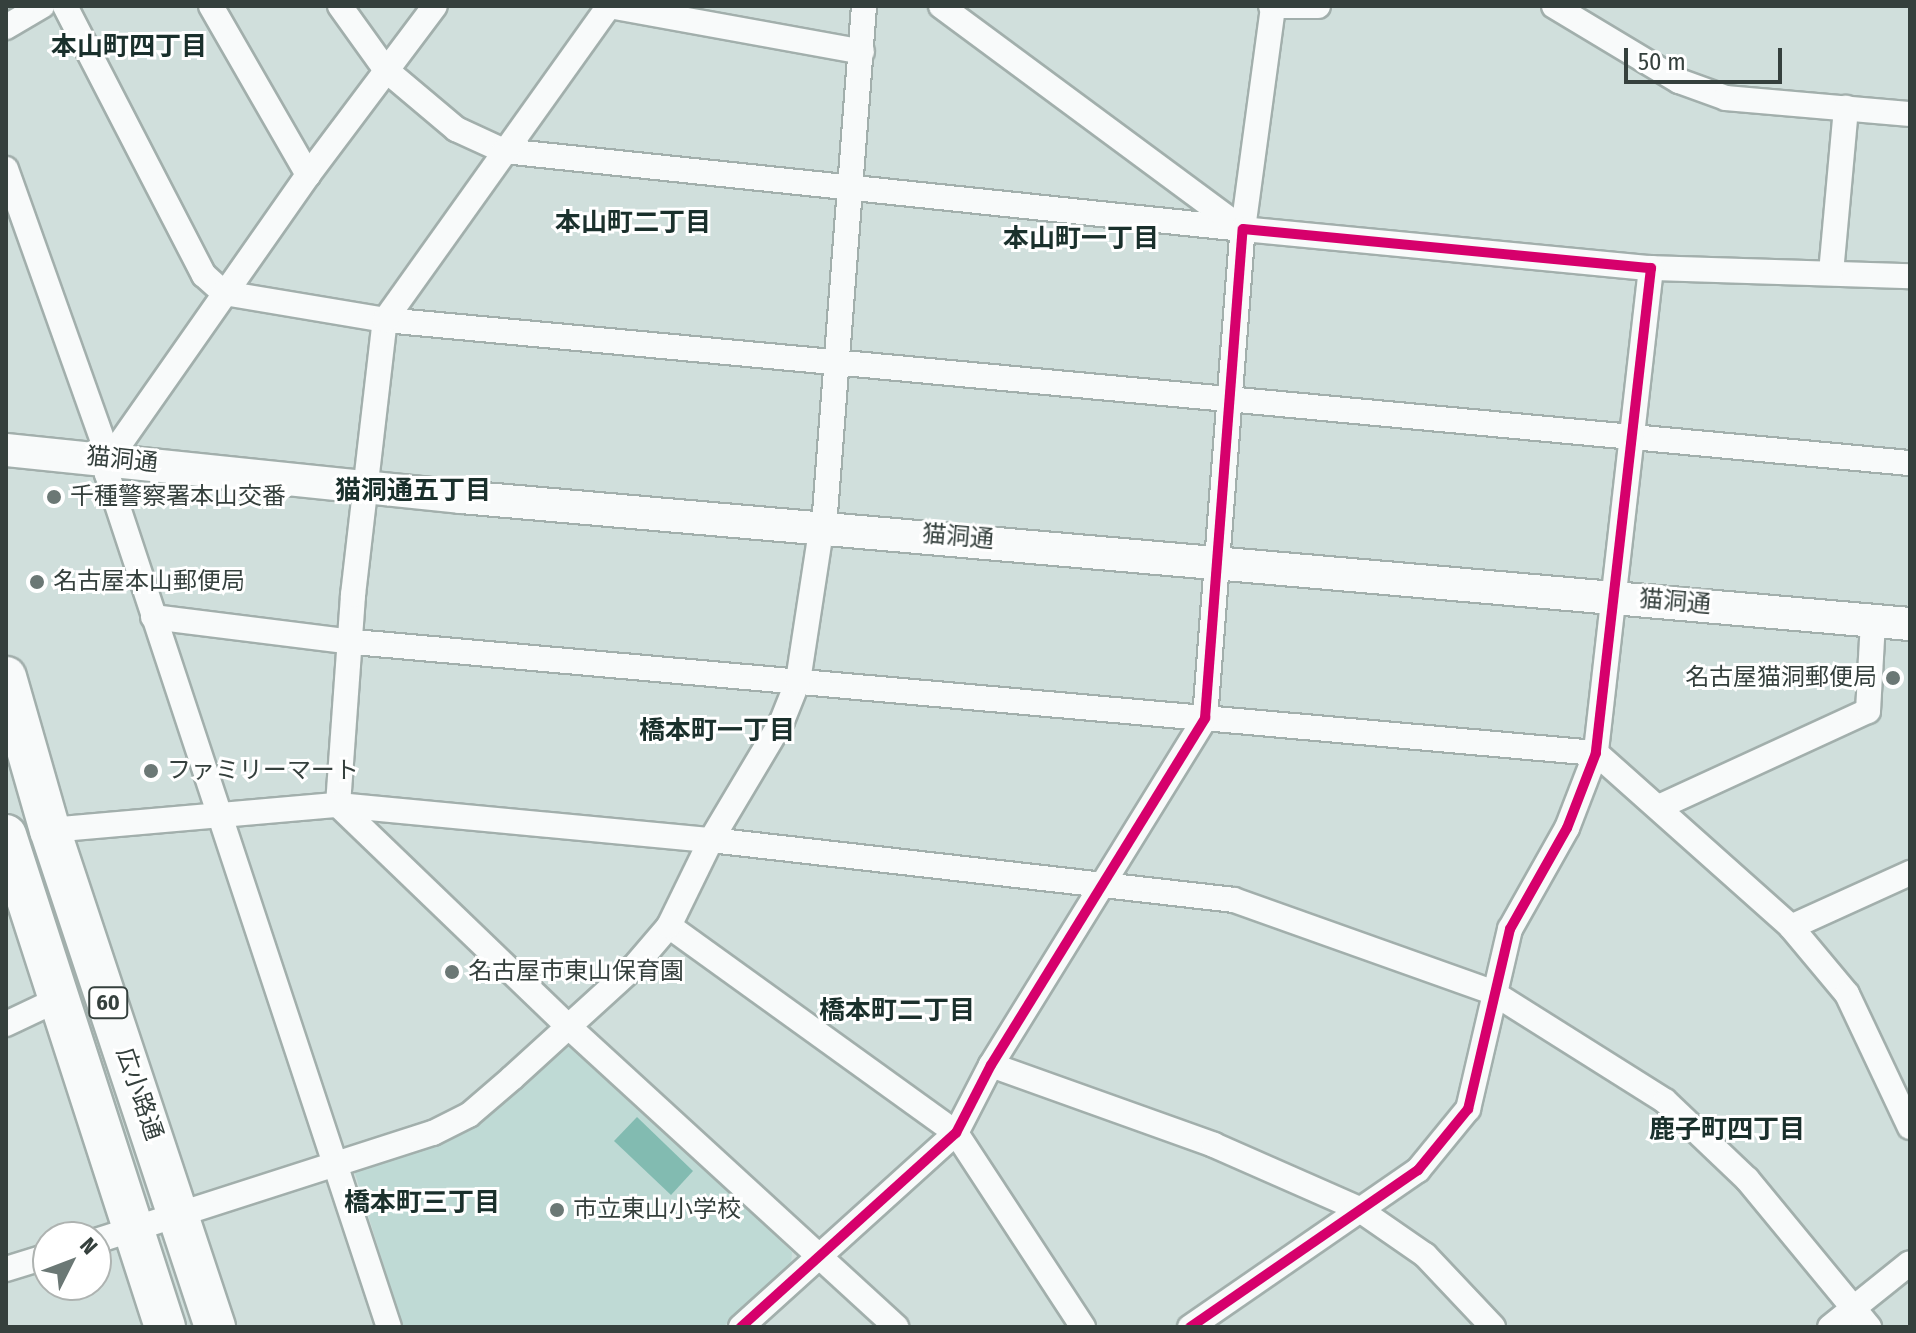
<!DOCTYPE html>
<meta charset="utf-8">
<style>
body{margin:0}
#map{position:relative;width:1916px;height:1333px;overflow:hidden;background:#d0dfdc;font-family:"Fira Sans Condensed","Noto Sans JP",sans-serif}
div>[style]{position:absolute}
.built>*{inset:0;background:#bfdad5}
.water>*{inset:0;background:#82bbb1}
.roads{filter:drop-shadow(2px 0 #a2afac) drop-shadow(-2px 0 #a2afac) drop-shadow(0 2px #a2afac) drop-shadow(0 -2px #a2afac)}
.minor>*{height:24px;margin:-12px;padding:0 12px;transform-origin:12px;border-radius:12px;background:#f8fafa}
.tertiary>*{height:32px;margin:-16px;padding:0 16px;transform-origin:16px;border-radius:16px;background:#f8fafa}
.primary>*{height:40px;margin:-20px;padding:0 20px;transform-origin:20px;border-radius:20px;background:#f8fafa}
.cycleway>*{height:10px;margin:-5px;padding:0 5px;transform-origin:5px;border-radius:5px;background:#d6006c}
.dots>*{width:22px;height:22px;translate:-50% -50%;box-sizing:border-box;border:4px solid #fff;border-radius:50%}
span{translate:-50% -50%;white-space:nowrap;text-align:center;line-height:1.15;-webkit-text-stroke:6px #fff;paint-order:stroke}
.shield-label span{padding:2px 6px;background:#fff;border:2px solid;border-radius:6px;-webkit-text-stroke-width:0}
.shield-label{font-size:22px;color:#35403d;font-weight:700}
.street-label{font-size:24px;color:#35403d}
.poi-label{font-size:24px;color:#35403d}
.left{translate:0 -50%;text-align:left}
.right{translate:-100% -50%;text-align:right}
.neighbourhood-label{font-size:26px;color:#1a302c;font-weight:700}
.frame{position:absolute;inset:0;border:8px solid #35403d;pointer-events:none}
.north{position:absolute;left:32px;top:1221px;width:80px;height:80px;box-sizing:border-box;background:#fff;border:2px solid #aeb3b1;border-radius:50%;rotate:48deg;font-size:22px;font-weight:700;line-height:32px;text-align:center;color:#35403d}
.north::after{content:'';display:block;margin:auto;width:28px;height:36px;background:#6b7875;clip-path:polygon(50% 0,100% 100%,50% 72%,0 100%)}
.scale{position:absolute;left:1624px;top:48px;width:158px;height:36px;box-sizing:border-box;border:4px solid #35403d;border-top:0;padding-left:10px;font-size:24px;line-height:28px;white-space:nowrap;color:#35403d;-webkit-text-stroke:6px #fff;paint-order:stroke}
</style>
<div id="map">
<div class="built">
<i style="clip-path:polygon(568px 1037px,792px 1252px,791px 1265px,723px 1327px,403px 1327px,353px 1167px,464px 1129px,503px 1102px)"></i>
</div>
<div class="water">
<i style="clip-path:polygon(637px 1117px,693px 1171px,671px 1195px,614px 1141px)"></i>
</div>
<div class="roads">
<div class="minor">
<i style="left:65px;top:6px;width:303px;rotate:62.7deg"></i>
<i style="left:204px;top:275px;width:27px;rotate:42deg"></i>
<i style="left:224px;top:293px;width:163px;rotate:9.5deg"></i>
<i style="left:385px;top:320px;width:1532px;rotate:5.36deg"></i>
<i style="left:211px;top:6px;width:195px;rotate:60.1deg"></i>
<i style="left:308px;top:175px;width:347px;rotate:125deg"></i>
<i style="left:109px;top:459px;width:15px;rotate:98deg"></i>
<i style="left:107px;top:474px;width:898px;rotate:71.71deg"></i>
<i style="left:340px;top:6px;width:79px;rotate:54.3deg"></i>
<i style="left:386px;top:70px;width:92px;rotate:40.1deg"></i>
<i style="left:456px;top:129px;width:53px;rotate:24.6deg"></i>
<i style="left:504px;top:151px;width:743px;rotate:6.03deg"></i>
<i style="left:610px;top:6px;width:256px;rotate:10.3deg"></i>
<i style="left:941px;top:6px;width:373px;rotate:36.5deg"></i>
<i style="left:1271px;top:6px;width:47px"></i>
<i style="left:1554px;top:6px;width:146px;rotate:31deg"></i>
<i style="left:1679px;top:81px;width:50px;rotate:19.9deg"></i>
<i style="left:1726px;top:98px;width:185px;rotate:5deg"></i>
<i style="left:6px;top:27px;width:42px;rotate:-30.3deg"></i>
<i style="left:6px;top:169px;width:308px;rotate:70.4deg"></i>
<i style="left:308px;top:175px;width:211px;rotate:-53.1deg"></i>
<i style="left:1243px;top:229px;width:224px;rotate:-82.3deg"></i>
<i style="left:1651px;top:268px;width:259px;rotate:1.8deg"></i>
<i style="left:1831px;top:273px;width:166px;rotate:-84.8deg"></i>
<i style="left:824px;top:526px;width:522px;rotate:-85.6deg"></i>
<i style="left:153px;top:617px;width:203px;rotate:7.1deg"></i>
<i style="left:354px;top:642px;width:1247px;rotate:5.11deg"></i>
<i style="left:1596px;top:753px;width:261px;rotate:41.7deg"></i>
<i style="left:1791px;top:927px;width:87px;rotate:50.1deg"></i>
<i style="left:1847px;top:994px;width:147px;rotate:64.7deg"></i>
<i style="left:338px;top:805px;width:211px;rotate:-85.9deg"></i>
<i style="left:353px;top:595px;width:277px;rotate:-83.4deg"></i>
<i style="left:385px;top:320px;width:386px;rotate:-54.5deg"></i>
<i style="left:338px;top:805px;width:320px;rotate:43.9deg"></i>
<i style="left:569px;top:1027px;width:444px;rotate:42.5deg"></i>
<i style="left:1659px;top:807px;width:230px;rotate:-24.7deg"></i>
<i style="left:1868px;top:711px;width:90px;rotate:-86.8deg"></i>
<i style="left:50px;top:830px;width:289px;rotate:-5deg"></i>
<i style="left:338px;top:805px;width:375px;rotate:5.4deg"></i>
<i style="left:711px;top:840px;width:526px;rotate:6.54deg"></i>
<i style="left:1234px;top:900px;width:274px;rotate:19.6deg"></i>
<i style="left:1492px;top:992px;width:204px;rotate:32.2deg"></i>
<i style="left:1665px;top:1101px;width:113px;rotate:43.6deg"></i>
<i style="left:1747px;top:1179px;width:192px;rotate:50.5deg"></i>
<i style="left:669px;top:926px;width:354px;rotate:35.8deg"></i>
<i style="left:956px;top:1133px;width:232px;rotate:56.8deg"></i>
<i style="left:1791px;top:927px;width:131px;rotate:-24.4deg"></i>
<i style="left:6px;top:1024px;width:59px;rotate:-25.3deg"></i>
<i style="left:991px;top:1065px;width:237px;rotate:19.7deg"></i>
<i style="left:1214px;top:1145px;width:156px;rotate:23.8deg"></i>
<i style="left:1357px;top:1208px;width:83px;rotate:34.7deg"></i>
<i style="left:1425px;top:1255px;width:99px;rotate:46.6deg"></i>
<i style="left:96px;top:1241px;width:354px;rotate:-17.8deg"></i>
<i style="left:433px;top:1133px;width:40px;rotate:-26.6deg"></i>
<i style="left:469px;top:1115px;width:57px;rotate:-40.7deg"></i>
<i style="left:512px;top:1078px;width:165px;rotate:-42.3deg"></i>
<i style="left:634px;top:967px;width:54px;rotate:-49.5deg"></i>
<i style="left:669px;top:926px;width:96px;rotate:-64deg"></i>
<i style="left:711px;top:840px;width:139px;rotate:-59.2deg"></i>
<i style="left:782px;top:721px;width:43px;rotate:-68.2deg"></i>
<i style="left:798px;top:681px;width:158px;rotate:-81.3deg"></i>
<i style="left:6px;top:1269px;width:44px;rotate:-17.2deg"></i>
<i style="left:741px;top:1327px;width:290px;rotate:-42.1deg"></i>
<i style="left:956px;top:1133px;width:76px;rotate:-62.8deg"></i>
<i style="left:991px;top:1065px;width:408px;rotate:-58.3deg"></i>
<i style="left:1205px;top:718px;width:490px;rotate:-85.6deg"></i>
<i style="left:1243px;top:229px;width:410px;rotate:5.5deg"></i>
<i style="left:1651px;top:268px;width:488px;rotate:96.5deg"></i>
<i style="left:1596px;top:753px;width:80px;rotate:111.1deg"></i>
<i style="left:1567px;top:828px;width:116px;rotate:119.4deg"></i>
<i style="left:1510px;top:929px;width:185px;rotate:103.1deg"></i>
<i style="left:1468px;top:1109px;width:79px;rotate:129.3deg"></i>
<i style="left:1418px;top:1170px;width:277px;rotate:145.4deg"></i>
<i style="left:1830px;top:1327px;width:102px;rotate:-38.7deg"></i>
</div>
<div class="tertiary">
<i style="left:6px;top:450px;width:457px;rotate:5.9deg"></i>
<i style="left:461px;top:497px;width:1455px;rotate:5.01deg"></i>
</div>
<div class="primary">
<i style="left:6px;top:677px;width:159px;rotate:74deg"></i>
<i style="left:50px;top:830px;width:524px;rotate:71.63deg"></i>
<i style="left:6px;top:835px;width:517px;rotate:72.09deg"></i>
</div>
</div>
<div class="cycleway">
<i style="left:741px;top:1327px;width:290px;rotate:-42.1deg"></i>
<i style="left:956px;top:1133px;width:76px;rotate:-62.8deg"></i>
<i style="left:991px;top:1065px;width:408px;rotate:-58.3deg"></i>
<i style="left:1205px;top:718px;width:490px;rotate:-85.6deg"></i>
<i style="left:1243px;top:229px;width:410px;rotate:5.5deg"></i>
<i style="left:1651px;top:268px;width:488px;rotate:96.5deg"></i>
<i style="left:1596px;top:753px;width:80px;rotate:111.1deg"></i>
<i style="left:1567px;top:828px;width:116px;rotate:119.4deg"></i>
<i style="left:1510px;top:929px;width:185px;rotate:103.1deg"></i>
<i style="left:1468px;top:1109px;width:79px;rotate:129.3deg"></i>
<i style="left:1418px;top:1170px;width:277px;rotate:145.4deg"></i>
</div>
<div class="dots">
<i style="left:54px;top:497px;background:#6b7875"></i>
<i style="left:37px;top:582px;background:#6b7875"></i>
<i style="left:1893px;top:678px;background:#6b7875"></i>
<i style="left:151px;top:771px;background:#6b7875"></i>
<i style="left:452px;top:972px;background:#6b7875"></i>
<i style="left:557px;top:1210px;background:#6b7875"></i>
</div>
<div class="shield-label">
<span style="left:108px;top:1003px">60</span>
</div>
<div class="street-label">
<span style="left:122px;top:460px;rotate:6deg">猫洞通</span>
<span style="left:958px;top:537px;rotate:5deg">猫洞通</span>
<span style="left:1675px;top:602px;rotate:5deg">猫洞通</span>
<span style="left:139px;top:1094px;rotate:71deg">広小路通</span>
</div>
<div class="poi-label">
<span class="left" style="left:70px;top:497px">千種警察署本山交番</span>
<span class="left" style="left:53px;top:582px">名古屋本山郵便局</span>
<span class="right" style="left:1877px;top:678px">名古屋猫洞郵便局</span>
<span class="left" style="left:167px;top:771px">ファミリーマート</span>
<span class="left" style="left:468px;top:972px">名古屋市東山保育園</span>
<span class="left" style="left:573px;top:1210px">市立東山小学校</span>
</div>
<div class="neighbourhood-label">
<span style="left:129px;top:47px">本山町四丁目</span>
<span style="left:633px;top:223px">本山町二丁目</span>
<span style="left:1081px;top:239px">本山町一丁目</span>
<span style="left:413px;top:491px">猫洞通五丁目</span>
<span style="left:717px;top:731px">橋本町一丁目</span>
<span style="left:897px;top:1011px">橋本町二丁目</span>
<span style="left:1727px;top:1130px">鹿子町四丁目</span>
<span style="left:422px;top:1203px">橋本町三丁目</span>
</div>
<div class="frame"></div>
<div class="north">N</div>
<div class="scale">50 m</div>
</div>
